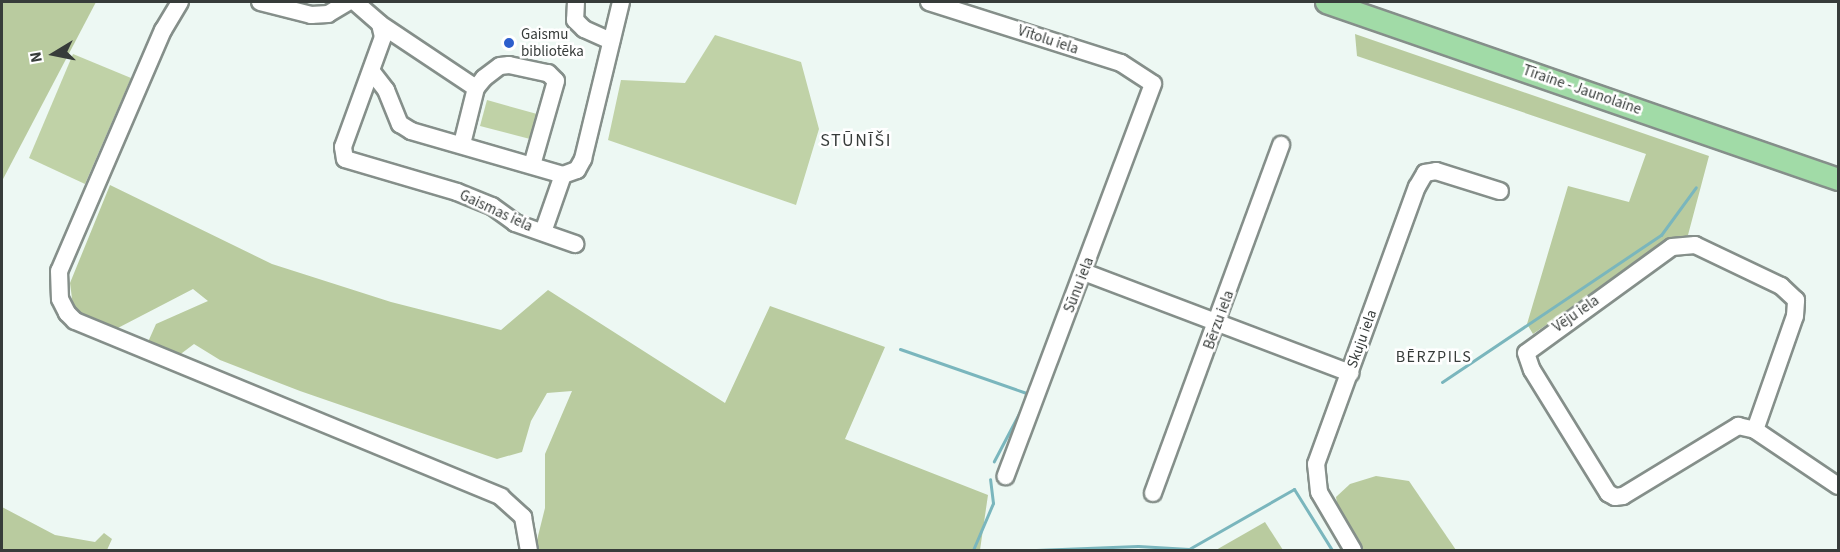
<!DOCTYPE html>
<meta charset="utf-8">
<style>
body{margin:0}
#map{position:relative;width:1840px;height:552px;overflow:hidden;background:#edf8f3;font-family:"Source Sans 3",sans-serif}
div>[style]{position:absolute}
.green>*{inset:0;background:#c0d2a7}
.forest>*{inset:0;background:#b9cb9f}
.stream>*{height:3px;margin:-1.5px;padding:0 1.5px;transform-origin:1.5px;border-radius:1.5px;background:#7ab6bd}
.roads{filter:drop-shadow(2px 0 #858f8a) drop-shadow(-2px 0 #858f8a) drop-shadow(0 2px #858f8a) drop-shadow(0 -2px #858f8a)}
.minor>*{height:16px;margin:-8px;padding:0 8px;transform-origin:8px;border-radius:8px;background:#fff}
.major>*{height:21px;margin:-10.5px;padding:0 10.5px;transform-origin:10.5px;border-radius:10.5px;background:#a1dba7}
.dots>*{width:16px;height:16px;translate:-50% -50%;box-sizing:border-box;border:3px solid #fff;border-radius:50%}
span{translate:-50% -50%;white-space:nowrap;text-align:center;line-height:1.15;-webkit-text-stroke:5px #fff;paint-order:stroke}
.poi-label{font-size:15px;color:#373c3a}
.left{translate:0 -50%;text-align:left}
.street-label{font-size:15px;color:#373c3a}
.neighbourhood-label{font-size:16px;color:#373c3a;letter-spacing:1.5px}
.quarter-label{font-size:18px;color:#373c3a;letter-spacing:1.5px}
.frame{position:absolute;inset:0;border:3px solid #373c3a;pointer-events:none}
.north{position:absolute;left:24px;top:24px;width:60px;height:60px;-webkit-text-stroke:4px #fff;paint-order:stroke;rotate:260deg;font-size:16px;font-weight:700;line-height:24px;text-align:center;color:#373c3a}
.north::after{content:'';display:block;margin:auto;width:21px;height:27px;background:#373c3a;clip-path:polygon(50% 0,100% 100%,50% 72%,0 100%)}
</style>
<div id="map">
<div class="green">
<i style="clip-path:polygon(715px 35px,801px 62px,819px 129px,796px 205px,608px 140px,621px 80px,685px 83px)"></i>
<i style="clip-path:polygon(73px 54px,131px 78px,85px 184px,29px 158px)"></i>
<i style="clip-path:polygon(487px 100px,537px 114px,530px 139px,480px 126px)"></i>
</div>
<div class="forest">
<i style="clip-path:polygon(2px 2px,96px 2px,2px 181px)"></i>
<i style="clip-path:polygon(1355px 34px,1709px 156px,1688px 235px,1659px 248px,1533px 334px,1527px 324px,1568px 186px,1629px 202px,1646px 154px,1357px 56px)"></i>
<i style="clip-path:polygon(110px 185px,272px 264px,391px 302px,501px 330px,548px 290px,725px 403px,770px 306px,885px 347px,845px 439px,988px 495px,980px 550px,539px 550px,537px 540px,545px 508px,545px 454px,572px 391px,547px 393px,531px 421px,522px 452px,497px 459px,300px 391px,220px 360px,194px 344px,178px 356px,148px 342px,156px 324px,208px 301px,193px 289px,114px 330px,74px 314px,70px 283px)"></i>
<i style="clip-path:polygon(1376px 476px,1409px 481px,1456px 550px,1363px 550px,1338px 510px,1336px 497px,1350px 484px)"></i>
<i style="clip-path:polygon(2px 507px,55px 535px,95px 542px,104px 533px,112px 539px,107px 550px,2px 550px)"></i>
<i style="clip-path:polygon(1265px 522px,1283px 550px,1216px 550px)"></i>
</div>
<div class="stream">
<i style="left:900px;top:349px;width:133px;rotate:19.2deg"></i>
<i style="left:1026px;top:393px;width:9px;rotate:96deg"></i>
<i style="left:1025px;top:402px;width:67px;rotate:117.7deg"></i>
<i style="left:1442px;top:382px;width:264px;rotate:-33.9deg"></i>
<i style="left:1661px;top:235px;width:59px;rotate:-53.9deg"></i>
<i style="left:973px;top:550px;width:51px;rotate:-66.9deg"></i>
<i style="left:993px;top:503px;width:24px;rotate:-97deg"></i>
<i style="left:1036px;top:550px;width:102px;rotate:-2.2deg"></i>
<i style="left:1138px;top:546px;width:51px;rotate:3.4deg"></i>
<i style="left:1189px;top:549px;width:121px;rotate:-29.7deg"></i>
<i style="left:1294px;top:489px;width:72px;rotate:58.1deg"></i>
</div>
<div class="roads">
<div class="minor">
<i style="left:180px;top:2px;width:33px;rotate:121deg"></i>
<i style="left:163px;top:30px;width:262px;rotate:113.3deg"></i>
<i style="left:59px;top:271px;width:28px;rotate:88deg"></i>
<i style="left:60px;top:299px;width:16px;rotate:63deg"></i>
<i style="left:67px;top:313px;width:11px;rotate:45deg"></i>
<i style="left:75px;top:321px;width:461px;rotate:22.4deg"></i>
<i style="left:501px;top:497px;width:30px;rotate:42deg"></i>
<i style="left:523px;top:517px;width:34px;rotate:80deg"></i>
<i style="left:260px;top:2px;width:53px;rotate:14.3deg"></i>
<i style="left:311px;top:15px;width:17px;rotate:-3deg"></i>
<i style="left:328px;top:14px;width:23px;rotate:-31deg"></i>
<i style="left:355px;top:2px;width:33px;rotate:41deg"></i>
<i style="left:380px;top:24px;width:115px;rotate:33.7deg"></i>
<i style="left:576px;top:2px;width:18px;rotate:93deg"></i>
<i style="left:575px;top:20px;width:13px;rotate:45deg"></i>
<i style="left:584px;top:29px;width:30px;rotate:24deg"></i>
<i style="left:929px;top:2px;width:201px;rotate:17.6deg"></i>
<i style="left:1121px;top:63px;width:38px;rotate:33deg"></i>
<i style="left:1153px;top:84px;width:419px;rotate:110.6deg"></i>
<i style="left:380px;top:24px;width:13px;rotate:77deg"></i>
<i style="left:383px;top:37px;width:117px;rotate:110deg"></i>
<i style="left:343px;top:147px;width:12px;rotate:81deg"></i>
<i style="left:345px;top:159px;width:117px;rotate:16.4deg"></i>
<i style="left:457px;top:192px;width:38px;rotate:22deg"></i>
<i style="left:492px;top:206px;width:29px;rotate:36deg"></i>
<i style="left:515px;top:223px;width:64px;rotate:19.3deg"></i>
<i style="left:372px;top:72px;width:23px;rotate:52deg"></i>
<i style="left:386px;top:90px;width:37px;rotate:68deg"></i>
<i style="left:400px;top:124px;width:13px;rotate:32deg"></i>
<i style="left:411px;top:131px;width:158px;rotate:16.1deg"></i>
<i style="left:462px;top:144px;width:58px;rotate:-76deg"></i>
<i style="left:476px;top:88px;width:13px;rotate:-51deg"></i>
<i style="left:484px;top:78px;width:20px;rotate:-37deg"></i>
<i style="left:500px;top:66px;width:9px;rotate:-6deg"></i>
<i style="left:509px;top:65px;width:40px;rotate:12deg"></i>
<i style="left:548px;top:73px;width:11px;rotate:45deg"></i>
<i style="left:556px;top:81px;width:87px;rotate:105.9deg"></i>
<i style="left:563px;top:175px;width:15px;rotate:-20deg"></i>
<i style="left:577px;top:170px;width:13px;rotate:-61deg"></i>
<i style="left:583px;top:159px;width:162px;rotate:-76.4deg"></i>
<i style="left:543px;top:232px;width:60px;rotate:-70.7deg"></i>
<i style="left:1084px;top:272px;width:285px;rotate:20.8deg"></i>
<i style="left:1755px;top:430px;width:121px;rotate:-70.7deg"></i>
<i style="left:1795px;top:316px;width:16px;rotate:-86deg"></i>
<i style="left:1796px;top:300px;width:21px;rotate:-137deg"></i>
<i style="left:1781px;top:286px;width:95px;rotate:-154.5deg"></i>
<i style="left:1695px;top:245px;width:23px;rotate:175deg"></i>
<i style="left:1672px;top:247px;width:180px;rotate:144deg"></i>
<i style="left:1526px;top:353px;width:18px;rotate:71deg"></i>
<i style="left:1532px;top:370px;width:145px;rotate:58.3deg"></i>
<i style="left:1608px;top:493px;width:8px;rotate:30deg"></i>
<i style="left:1615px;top:497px;width:8px;rotate:-7deg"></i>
<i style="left:1623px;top:496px;width:135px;rotate:-31.3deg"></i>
<i style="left:1738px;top:426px;width:17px;rotate:13deg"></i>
<i style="left:1755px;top:430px;width:100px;rotate:34deg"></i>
<i style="left:1153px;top:493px;width:371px;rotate:-69.8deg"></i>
<i style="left:1353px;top:550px;width:67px;rotate:-120.4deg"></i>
<i style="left:1319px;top:492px;width:28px;rotate:-96deg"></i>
<i style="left:1316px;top:464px;width:295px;rotate:-70deg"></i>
<i style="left:1417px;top:187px;width:16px;rotate:-60deg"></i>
<i style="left:1425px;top:173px;width:11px;rotate:-10deg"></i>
<i style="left:1436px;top:171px;width:67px;rotate:17.4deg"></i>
</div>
<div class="major">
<i style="left:1326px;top:2px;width:542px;rotate:19.07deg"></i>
</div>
</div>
<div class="dots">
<i style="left:509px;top:43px;background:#2c5ecc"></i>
</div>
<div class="poi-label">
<span class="left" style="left:521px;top:43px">Gaismu<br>bibliotēka</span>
</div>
<div class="street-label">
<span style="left:1048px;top:40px;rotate:18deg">Vītolu iela</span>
<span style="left:1582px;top:90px;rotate:19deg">Tīraine - Jaunolaine</span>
<span style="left:496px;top:211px;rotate:25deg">Gaismas iela</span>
<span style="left:1079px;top:285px;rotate:-69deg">Sūnu iela</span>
<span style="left:1576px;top:314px;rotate:-35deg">Vēju iela</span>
<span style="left:1219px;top:320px;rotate:-70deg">Bērzu iela</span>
<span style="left:1362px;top:339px;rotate:-70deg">Skuju iela</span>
</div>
<div class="neighbourhood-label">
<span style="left:1434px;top:357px">BĒRZPILS</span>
</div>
<div class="quarter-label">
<span style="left:856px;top:141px">STŪNĪŠI</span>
</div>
<div class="frame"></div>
<div class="north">N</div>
</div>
